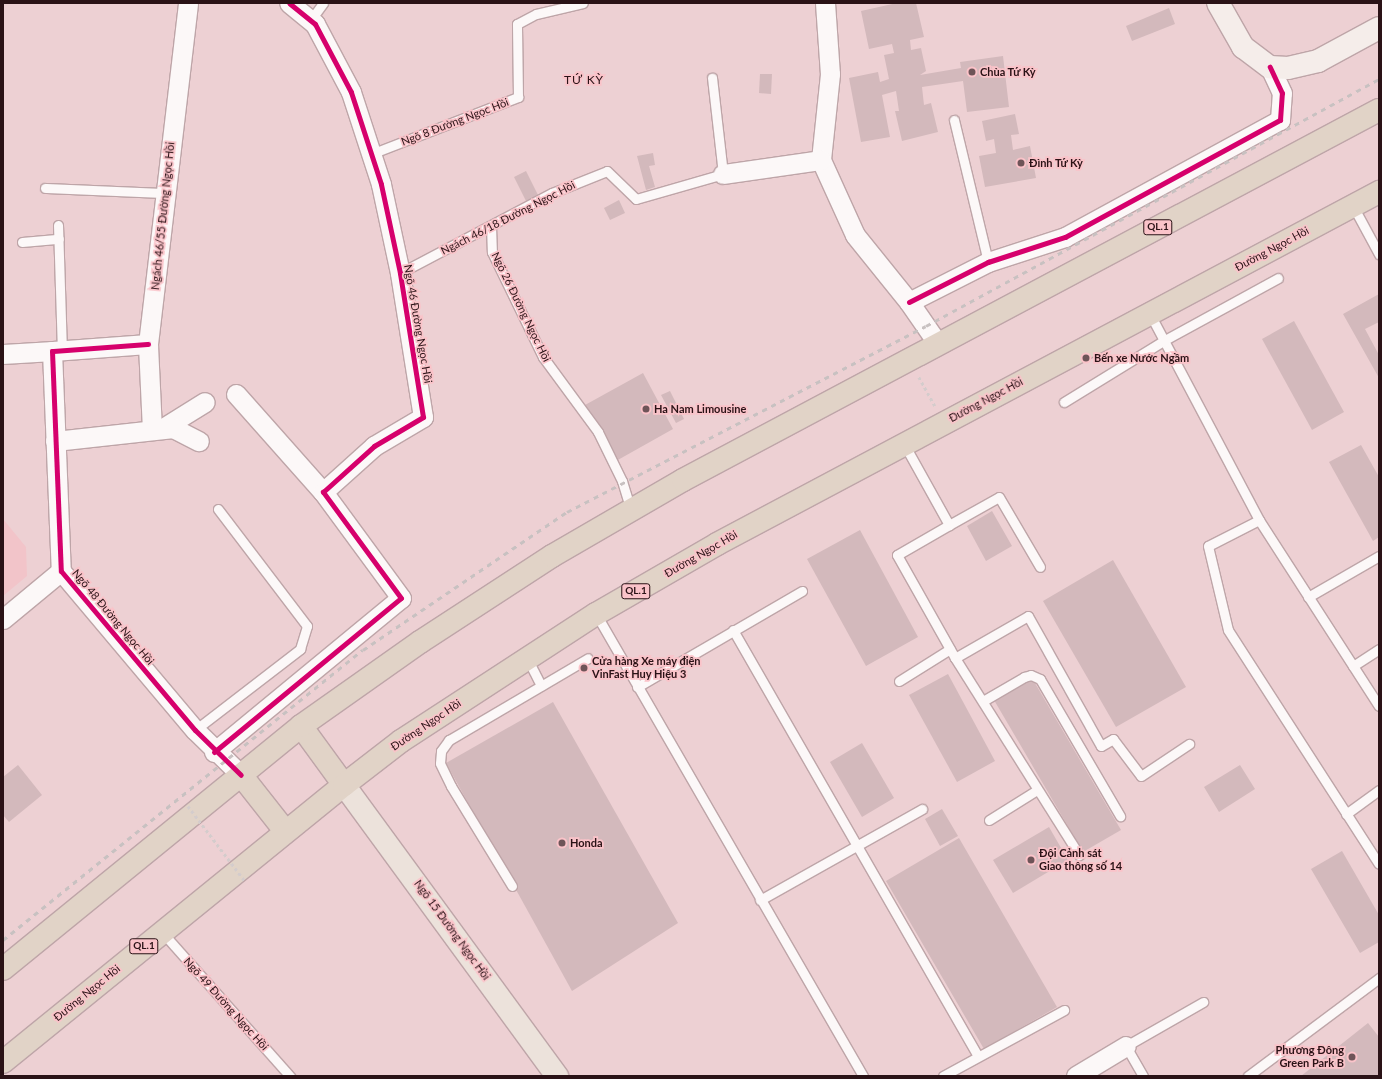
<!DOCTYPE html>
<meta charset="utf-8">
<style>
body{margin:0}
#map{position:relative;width:1382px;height:1079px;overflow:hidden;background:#edd0d3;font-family:Lato,sans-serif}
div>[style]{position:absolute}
.built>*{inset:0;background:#f2c4c9}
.building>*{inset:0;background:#d3b9bc}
.path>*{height:2.5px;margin-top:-1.25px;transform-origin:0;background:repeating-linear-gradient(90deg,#d4cccc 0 3px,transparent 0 6px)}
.roads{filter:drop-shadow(1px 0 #bea5a8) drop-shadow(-1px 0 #bea5a8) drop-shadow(0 1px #bea5a8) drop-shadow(0 -1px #bea5a8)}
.lane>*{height:9px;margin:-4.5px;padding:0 4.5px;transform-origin:4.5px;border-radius:4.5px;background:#fcf8f8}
.street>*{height:19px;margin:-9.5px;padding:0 9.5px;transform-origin:9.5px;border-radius:9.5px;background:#fcf8f8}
.secondary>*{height:22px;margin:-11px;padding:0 11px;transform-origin:11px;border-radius:11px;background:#f5edea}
.primary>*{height:22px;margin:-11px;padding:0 11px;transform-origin:11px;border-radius:11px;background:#ece2db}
.highway>*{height:22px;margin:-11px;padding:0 11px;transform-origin:11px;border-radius:11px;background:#e1d3c7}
.rail>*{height:3px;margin-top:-1.5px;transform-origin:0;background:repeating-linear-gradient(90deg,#c8c1c1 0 5px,transparent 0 10px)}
.path-bridge>*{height:2.5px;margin-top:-1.25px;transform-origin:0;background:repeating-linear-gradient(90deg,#d4cccc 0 3px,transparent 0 6px)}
.cycleway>*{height:5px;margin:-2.5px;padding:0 2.5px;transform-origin:2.5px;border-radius:2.5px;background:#d6006c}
.dots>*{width:11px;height:11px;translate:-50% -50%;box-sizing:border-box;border:2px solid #fac3c9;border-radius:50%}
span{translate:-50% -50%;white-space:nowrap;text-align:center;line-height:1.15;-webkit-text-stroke:3.5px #fac3c9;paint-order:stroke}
.shield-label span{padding:1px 3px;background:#fac3c9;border:1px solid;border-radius:3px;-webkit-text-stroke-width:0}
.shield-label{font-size:10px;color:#2a1216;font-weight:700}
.poi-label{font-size:11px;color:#2a1216;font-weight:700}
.left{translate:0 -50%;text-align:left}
.right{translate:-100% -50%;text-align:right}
.street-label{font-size:11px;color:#2a1216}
.neighbourhood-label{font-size:12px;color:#2a1216;letter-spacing:1px}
.frame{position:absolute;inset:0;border:4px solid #2a1216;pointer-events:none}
</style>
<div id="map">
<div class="built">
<i style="clip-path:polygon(3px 519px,26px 547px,27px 576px,3px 596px)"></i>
</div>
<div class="building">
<i style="clip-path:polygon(897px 3px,916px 3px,924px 37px,910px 40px,911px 50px,921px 48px,926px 71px,920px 75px,961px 68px,960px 62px,1003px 56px,1009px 107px,967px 112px,963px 81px,922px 87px,924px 105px,931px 103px,938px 132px,902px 141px,895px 111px,899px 111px,896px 91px,882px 95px,890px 137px,861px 142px,849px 78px,878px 72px,880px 82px,889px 79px,884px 55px,894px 53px,892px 44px,869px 49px,861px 11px)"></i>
<i style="clip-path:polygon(1169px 8px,1175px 24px,1132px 41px,1126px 26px)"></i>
<i style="clip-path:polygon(760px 74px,772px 74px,771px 94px,759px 93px)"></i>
<i style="clip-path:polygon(1015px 114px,1019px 134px,1011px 135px,1013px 150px,1030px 146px,1036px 178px,985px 187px,979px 156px,996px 153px,994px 139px,986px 141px,982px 121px)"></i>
<i style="clip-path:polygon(653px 153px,655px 165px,649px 166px,655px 187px,646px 190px,637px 156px)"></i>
<i style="clip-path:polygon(526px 171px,538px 195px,526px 201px,514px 177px)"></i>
<i style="clip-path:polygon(619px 200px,625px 213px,610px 220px,604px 208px)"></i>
<i style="clip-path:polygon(1379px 294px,1379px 322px,1365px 329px,1379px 355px,1379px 378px,1343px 314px)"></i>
<i style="clip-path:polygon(1294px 321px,1344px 412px,1312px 430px,1262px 339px)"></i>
<i style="clip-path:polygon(643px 373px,673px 429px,616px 461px,585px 405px)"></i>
<i style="clip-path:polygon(670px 391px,684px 419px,676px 423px,661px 395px)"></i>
<i style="clip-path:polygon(1361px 445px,1379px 477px,1379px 537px,1373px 541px,1329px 462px)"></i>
<i style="clip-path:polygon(992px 511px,1012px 546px,986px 561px,967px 526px)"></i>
<i style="clip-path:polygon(860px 530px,918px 637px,866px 666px,807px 559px)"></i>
<i style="clip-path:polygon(1113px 560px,1186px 687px,1116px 727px,1043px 601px)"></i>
<i style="clip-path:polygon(948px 674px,995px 761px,957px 782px,909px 695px)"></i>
<i style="clip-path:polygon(1032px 678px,1121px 830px,1083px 852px,994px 700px)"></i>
<i style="clip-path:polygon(553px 702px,678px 923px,572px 991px,446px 763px)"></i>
<i style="clip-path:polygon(862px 743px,894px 798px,862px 817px,830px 762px)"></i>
<i style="clip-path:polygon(18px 765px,42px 795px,9px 822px,3px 815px,3px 777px)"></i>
<i style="clip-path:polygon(1240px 765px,1255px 789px,1219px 812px,1204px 787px)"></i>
<i style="clip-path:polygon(942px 809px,958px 836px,940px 846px,925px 819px)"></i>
<i style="clip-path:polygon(1049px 827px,1068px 860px,1013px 893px,993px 860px)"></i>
<i style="clip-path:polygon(959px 838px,1057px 1007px,984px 1049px,886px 881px)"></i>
<i style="clip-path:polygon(1342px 851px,1379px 915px,1379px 942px,1360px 953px,1311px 869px)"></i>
<i style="clip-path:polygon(1368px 1023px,1379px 1037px,1379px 1076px,1301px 1076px)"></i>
</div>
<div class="path">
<i style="left:919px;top:377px;width:33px;rotate:61deg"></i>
</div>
<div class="roads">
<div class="lane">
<i style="left:310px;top:21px;width:22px;rotate:-54deg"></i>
<i style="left:954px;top:120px;width:146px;rotate:76.5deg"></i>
<i style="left:371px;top:154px;width:158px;rotate:-21.2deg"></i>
<i style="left:518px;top:97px;width:73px;rotate:-90.8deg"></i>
<i style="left:517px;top:24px;width:21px;rotate:-28deg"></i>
<i style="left:536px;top:14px;width:48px;rotate:-13.2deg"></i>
<i style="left:45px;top:188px;width:119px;rotate:2.4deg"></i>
<i style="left:1353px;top:206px;width:55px;rotate:61.6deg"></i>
<i style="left:58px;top:225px;width:125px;rotate:88.2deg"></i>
<i style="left:491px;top:226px;width:26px;rotate:88deg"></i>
<i style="left:492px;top:252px;width:117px;rotate:64.1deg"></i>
<i style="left:543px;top:357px;width:93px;rotate:53.7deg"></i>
<i style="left:598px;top:432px;width:55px;rotate:63.9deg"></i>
<i style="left:622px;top:481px;width:30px;rotate:73deg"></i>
<i style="left:22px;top:242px;width:37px;rotate:-5deg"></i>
<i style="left:400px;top:273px;width:172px;rotate:-27.8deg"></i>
<i style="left:552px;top:193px;width:59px;rotate:-21.8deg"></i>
<i style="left:607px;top:171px;width:40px;rotate:44deg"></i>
<i style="left:636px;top:199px;width:91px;rotate:-16deg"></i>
<i style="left:723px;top:174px;width:97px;rotate:-96.5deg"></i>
<i style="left:1150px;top:314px;width:233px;rotate:62.1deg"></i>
<i style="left:1259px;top:520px;width:221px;rotate:57.2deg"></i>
<i style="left:1064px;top:402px;width:116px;rotate:-31.6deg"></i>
<i style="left:1163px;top:341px;width:131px;rotate:-28.7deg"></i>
<i style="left:904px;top:444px;width:93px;rotate:60.9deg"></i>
<i style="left:949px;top:525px;width:57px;rotate:-29.2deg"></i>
<i style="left:999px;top:497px;width:81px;rotate:59.6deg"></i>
<i style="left:1259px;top:520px;width:57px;rotate:153deg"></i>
<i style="left:1208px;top:546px;width:86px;rotate:76.6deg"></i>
<i style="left:1228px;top:630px;width:278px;rotate:57.2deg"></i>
<i style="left:949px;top:525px;width:60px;rotate:150deg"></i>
<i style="left:897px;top:555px;width:118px;rotate:60.6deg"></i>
<i style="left:955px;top:658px;width:233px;rotate:57.8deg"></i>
<i style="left:1308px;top:597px;width:82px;rotate:-30deg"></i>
<i style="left:596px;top:614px;width:534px;rotate:59.98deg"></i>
<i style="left:733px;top:630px;width:491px;rotate:60.1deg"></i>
<i style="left:527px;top:658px;width:31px;rotate:63deg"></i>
<i style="left:955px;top:658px;width:84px;rotate:-29.9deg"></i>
<i style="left:1028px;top:616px;width:149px;rotate:60.7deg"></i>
<i style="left:1101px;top:746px;width:14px;rotate:-30deg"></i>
<i style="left:1113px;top:739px;width:46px;rotate:52.9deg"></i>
<i style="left:1141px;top:776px;width:58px;rotate:-33.7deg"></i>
<i style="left:1353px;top:666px;width:31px;rotate:-33deg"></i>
<i style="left:899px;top:681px;width:60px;rotate:-32.1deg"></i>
<i style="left:637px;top:687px;width:191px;rotate:-30.2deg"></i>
<i style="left:983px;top:701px;width:48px;rotate:-30.3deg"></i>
<i style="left:1024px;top:677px;width:7px;rotate:-16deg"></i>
<i style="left:1031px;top:675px;width:10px;rotate:24deg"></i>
<i style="left:1040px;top:679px;width:159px;rotate:59.7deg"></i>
<i style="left:195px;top:730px;width:133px;rotate:-37.6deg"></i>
<i style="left:300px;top:649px;width:24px;rotate:-73deg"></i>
<i style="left:307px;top:626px;width:147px;rotate:-127.3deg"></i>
<i style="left:1346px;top:814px;width:41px;rotate:-36deg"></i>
<i style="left:989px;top:820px;width:57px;rotate:-32deg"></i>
<i style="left:512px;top:886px;width:117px;rotate:-121.4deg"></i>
<i style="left:451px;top:786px;width:25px;rotate:-116deg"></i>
<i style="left:440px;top:763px;width:12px;rotate:-85deg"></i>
<i style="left:441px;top:751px;width:14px;rotate:-54deg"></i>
<i style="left:449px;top:740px;width:161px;rotate:-30.5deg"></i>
<i style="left:760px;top:900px;width:186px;rotate:-29.3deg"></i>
<i style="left:162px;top:932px;width:193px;rotate:48.4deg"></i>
<i style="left:943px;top:1076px;width:138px;rotate:-28.6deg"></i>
<i style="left:1143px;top:1076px;width:34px;rotate:-120deg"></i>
<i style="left:1126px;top:1046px;width:89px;rotate:-29.7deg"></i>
<i style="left:1248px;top:1076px;width:164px;rotate:-36.8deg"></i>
</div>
<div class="street">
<i style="left:825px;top:3px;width:71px;rotate:86deg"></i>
<i style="left:830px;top:74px;width:86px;rotate:96deg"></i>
<i style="left:821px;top:160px;width:82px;rotate:65.6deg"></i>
<i style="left:855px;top:235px;width:86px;rotate:51.1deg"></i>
<i style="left:909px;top:302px;width:51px;rotate:55.4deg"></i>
<i style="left:723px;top:174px;width:99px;rotate:-8.1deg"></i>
<i style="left:909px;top:302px;width:89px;rotate:-26.9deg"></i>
<i style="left:988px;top:262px;width:81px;rotate:-18deg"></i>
<i style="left:1065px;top:237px;width:245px;rotate:-28.6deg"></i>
<i style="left:1280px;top:120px;width:27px;rotate:-86deg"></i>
<i style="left:1282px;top:93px;width:29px;rotate:-115deg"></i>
<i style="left:148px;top:344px;width:96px;rotate:175.8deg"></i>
<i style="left:52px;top:351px;width:220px;rotate:87.7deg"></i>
<i style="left:61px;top:571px;width:208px;rotate:49.9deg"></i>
<i style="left:195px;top:730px;width:64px;rotate:44.4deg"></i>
<i style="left:3px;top:354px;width:49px;rotate:-3.5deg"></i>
<i style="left:236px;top:394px;width:131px;rotate:48.4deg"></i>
<i style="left:163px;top:428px;width:49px;rotate:-31.8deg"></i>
<i style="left:152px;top:430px;width:86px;rotate:-92.7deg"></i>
<i style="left:148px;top:344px;width:343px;rotate:-83.3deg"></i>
<i style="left:55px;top:441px;width:119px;rotate:-6.3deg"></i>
<i style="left:173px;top:428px;width:29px;rotate:27deg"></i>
<i style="left:3px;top:619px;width:75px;rotate:-39.6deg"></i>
<i style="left:214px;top:752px;width:242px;rotate:-39.5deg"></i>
<i style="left:401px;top:598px;width:132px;rotate:-126.3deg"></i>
<i style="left:323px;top:492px;width:69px;rotate:-42deg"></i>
<i style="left:374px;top:446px;width:57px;rotate:-30.6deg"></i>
<i style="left:423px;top:417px;width:146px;rotate:-99.1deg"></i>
<i style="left:400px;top:273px;width:91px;rotate:-102.1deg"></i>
<i style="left:381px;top:184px;width:97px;rotate:-108.1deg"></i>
<i style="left:351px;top:92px;width:77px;rotate:-117.9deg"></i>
<i style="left:315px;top:24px;width:33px;rotate:-141deg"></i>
<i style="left:1076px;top:1076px;width:58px;rotate:-31deg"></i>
</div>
<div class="secondary">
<i style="left:1218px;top:3px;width:51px;rotate:60.4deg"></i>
<i style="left:1243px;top:47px;width:34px;rotate:37deg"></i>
<i style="left:1270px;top:67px;width:18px;rotate:3deg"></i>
<i style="left:1288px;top:68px;width:31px;rotate:-13deg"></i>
<i style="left:1318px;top:61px;width:69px;rotate:-28.4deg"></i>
</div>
<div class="primary">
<i style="left:344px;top:785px;width:361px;rotate:53.8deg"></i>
</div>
<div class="highway">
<i style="left:301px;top:726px;width:73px;rotate:53.9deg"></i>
<i style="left:241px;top:775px;width:71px;rotate:51.8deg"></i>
<i style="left:3px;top:969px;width:385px;rotate:-39.2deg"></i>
<i style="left:301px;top:726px;width:146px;rotate:-35.2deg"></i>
<i style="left:420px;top:642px;width:158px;rotate:-33.1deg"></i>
<i style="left:552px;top:556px;width:151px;rotate:-30.1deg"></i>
<i style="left:683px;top:480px;width:788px;rotate:-28deg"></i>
<i style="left:3px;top:1062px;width:439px;rotate:-39.1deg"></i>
<i style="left:344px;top:785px;width:72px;rotate:-37.7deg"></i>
<i style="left:401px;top:741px;width:233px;rotate:-33.1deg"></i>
<i style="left:596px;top:614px;width:140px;rotate:-30deg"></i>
<i style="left:717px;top:544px;width:750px;rotate:-28deg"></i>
</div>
</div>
<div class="rail">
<i style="left:3px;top:940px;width:462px;rotate:-38.9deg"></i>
<i style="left:363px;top:650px;width:246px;rotate:-34.1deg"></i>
<i style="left:567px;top:512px;width:404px;rotate:-27.4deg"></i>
<i style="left:926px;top:326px;width:516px;rotate:-28.6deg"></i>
</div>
<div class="path-bridge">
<i style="left:188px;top:806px;width:94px;rotate:52.8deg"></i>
</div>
<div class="cycleway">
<i style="left:909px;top:302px;width:89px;rotate:-26.9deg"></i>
<i style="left:988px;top:262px;width:81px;rotate:-18deg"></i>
<i style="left:1065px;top:237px;width:245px;rotate:-28.6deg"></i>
<i style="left:1280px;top:120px;width:27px;rotate:-86deg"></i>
<i style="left:1282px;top:93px;width:29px;rotate:-115deg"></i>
<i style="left:148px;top:344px;width:96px;rotate:175.8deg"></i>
<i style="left:52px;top:351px;width:220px;rotate:87.7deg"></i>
<i style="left:61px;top:571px;width:208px;rotate:49.9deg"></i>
<i style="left:195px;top:730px;width:64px;rotate:44.4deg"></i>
<i style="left:214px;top:752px;width:242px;rotate:-39.5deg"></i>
<i style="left:401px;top:598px;width:132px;rotate:-126.3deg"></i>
<i style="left:323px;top:492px;width:69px;rotate:-42deg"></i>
<i style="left:374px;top:446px;width:57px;rotate:-30.6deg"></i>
<i style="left:423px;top:417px;width:146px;rotate:-99.1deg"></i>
<i style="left:400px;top:273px;width:91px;rotate:-102.1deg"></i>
<i style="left:381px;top:184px;width:97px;rotate:-108.1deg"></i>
<i style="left:351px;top:92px;width:77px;rotate:-117.9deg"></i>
<i style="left:315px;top:24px;width:33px;rotate:-141deg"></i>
</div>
<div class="dots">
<i style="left:972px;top:72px;background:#6e5458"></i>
<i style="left:1021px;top:163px;background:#6e5458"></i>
<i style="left:1086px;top:358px;background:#6e5458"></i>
<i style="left:646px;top:409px;background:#6e5458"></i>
<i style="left:584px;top:668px;background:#6e5458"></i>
<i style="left:562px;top:843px;background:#6e5458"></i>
<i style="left:1031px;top:860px;background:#6e5458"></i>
<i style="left:1352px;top:1057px;background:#6e5458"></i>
</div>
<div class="shield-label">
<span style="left:1158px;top:227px">QL.1</span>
<span style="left:636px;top:591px">QL.1</span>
<span style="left:144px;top:946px">QL.1</span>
</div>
<div class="poi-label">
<span class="left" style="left:980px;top:72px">Chùa Tứ Kỳ</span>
<span class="left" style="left:1029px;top:163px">Đình Tứ Kỳ</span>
<span class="left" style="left:1094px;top:358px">Bến xe Nước Ngầm</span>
<span class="left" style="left:654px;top:409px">Ha Nam Limousine</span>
<span class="left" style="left:592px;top:668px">Cửa hàng Xe máy điện<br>VinFast Huy Hiệu 3</span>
<span class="left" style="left:570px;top:843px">Honda</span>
<span class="left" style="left:1039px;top:860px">Đội Cảnh sát<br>Giao thông số 14</span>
<span class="right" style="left:1344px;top:1057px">Phương Đông<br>Green Park B</span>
</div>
<div class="street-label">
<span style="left:455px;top:122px;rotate:-21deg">Ngõ 8 Đường Ngọc Hồi</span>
<span style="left:163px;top:216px;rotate:-84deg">Ngách 46/55 Đường Ngọc Hồi</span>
<span style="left:508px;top:218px;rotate:-27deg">Ngách 46/18 Đường Ngọc Hồi</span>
<span style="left:1272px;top:249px;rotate:-28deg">Đường Ngọc Hồi</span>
<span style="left:521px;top:307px;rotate:64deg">Ngõ 26 Đường Ngọc Hồi</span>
<span style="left:418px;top:324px;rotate:80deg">Ngõ 46 Đường Ngọc Hồi</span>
<span style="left:986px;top:400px;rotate:-28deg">Đường Ngọc Hồi</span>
<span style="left:701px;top:554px;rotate:-30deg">Đường Ngọc Hồi</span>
<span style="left:113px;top:617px;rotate:50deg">Ngõ 48 Đường Ngọc Hồi</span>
<span style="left:426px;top:725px;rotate:-34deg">Đường Ngọc Hồi</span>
<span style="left:452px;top:930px;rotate:54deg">Ngõ 15 Đường Ngọc Hồi</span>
<span style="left:87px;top:993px;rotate:-39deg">Đường Ngọc Hồi</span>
<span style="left:226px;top:1004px;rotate:48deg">Ngõ 49 Đường Ngọc Hồi</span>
</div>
<div class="neighbourhood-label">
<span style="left:584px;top:80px">TỨ KỲ</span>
</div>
<div class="frame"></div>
</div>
